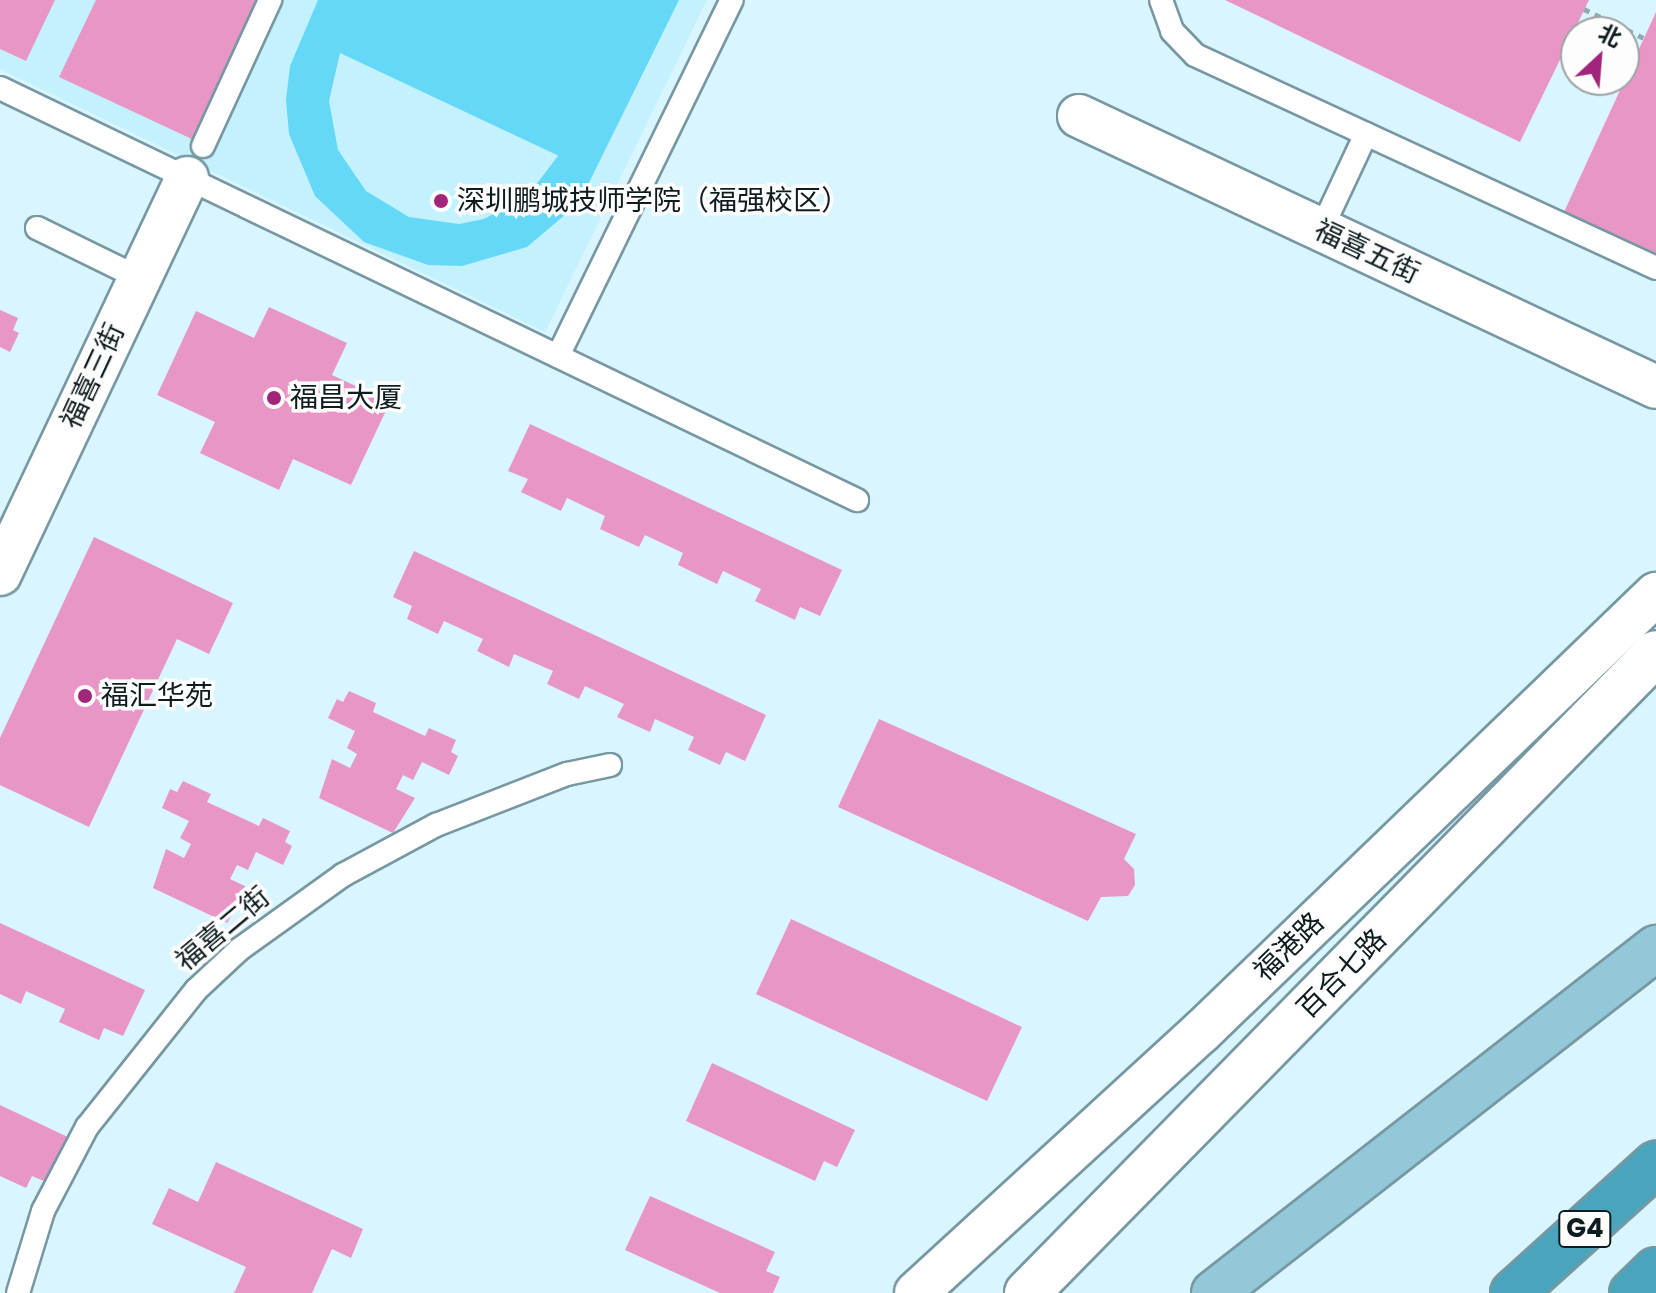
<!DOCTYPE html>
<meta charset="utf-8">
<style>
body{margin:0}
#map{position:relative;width:1656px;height:1293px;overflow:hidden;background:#d9f5fe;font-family:Poppins,"Noto Sans SC",sans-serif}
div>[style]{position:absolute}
.built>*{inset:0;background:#c4f1fe}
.green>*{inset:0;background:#65d8f7}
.building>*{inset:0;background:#e796c6}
.path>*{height:5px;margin-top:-2.5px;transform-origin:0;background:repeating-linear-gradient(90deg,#94aab2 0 6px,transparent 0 12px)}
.roads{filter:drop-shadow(2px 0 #7798a2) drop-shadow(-2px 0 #7798a2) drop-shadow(0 2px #7798a2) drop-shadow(0 -2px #7798a2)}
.service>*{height:22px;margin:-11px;padding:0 11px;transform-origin:11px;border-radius:11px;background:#fff}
.minor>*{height:42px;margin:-21px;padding:0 21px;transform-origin:21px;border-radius:21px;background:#fff}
.tertiary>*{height:44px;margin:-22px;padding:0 22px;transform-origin:22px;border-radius:22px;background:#fff}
.primary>*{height:44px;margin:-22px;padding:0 22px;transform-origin:22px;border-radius:22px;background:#92c8d7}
.motorway>*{height:44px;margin:-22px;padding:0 22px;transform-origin:22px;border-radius:22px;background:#49a4bc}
.dots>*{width:22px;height:22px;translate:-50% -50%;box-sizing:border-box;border:4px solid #fdfdfd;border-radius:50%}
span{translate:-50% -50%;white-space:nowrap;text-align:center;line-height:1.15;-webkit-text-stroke:7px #fdfdfd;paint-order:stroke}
.shield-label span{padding:2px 6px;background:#fdfdfd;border:2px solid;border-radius:6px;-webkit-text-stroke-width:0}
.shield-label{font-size:26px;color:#0e1b1f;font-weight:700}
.poi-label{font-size:28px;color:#0e1b1f}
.left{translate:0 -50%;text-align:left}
.street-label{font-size:28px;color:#0e1b1f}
.north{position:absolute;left:1560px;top:16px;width:80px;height:80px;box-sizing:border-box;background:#fdfdfd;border:2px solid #9da3a4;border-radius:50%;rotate:26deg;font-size:22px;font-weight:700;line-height:32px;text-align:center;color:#0e1b1f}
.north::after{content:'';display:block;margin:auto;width:28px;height:36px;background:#a1257a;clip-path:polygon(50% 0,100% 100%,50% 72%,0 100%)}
</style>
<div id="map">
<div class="built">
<i style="clip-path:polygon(0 0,707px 0,545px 332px,0 69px)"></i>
</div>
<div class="green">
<i style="clip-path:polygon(evenodd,318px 0,679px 0,579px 203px,527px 247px,462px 266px,428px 265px,364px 242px,315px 196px,289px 134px,286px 100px,290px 66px,318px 0,340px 53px,557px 155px,558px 156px,528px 195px,484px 219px,459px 224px,409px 217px,366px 191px,338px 150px,329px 101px,340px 53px)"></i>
</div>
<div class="building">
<i style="clip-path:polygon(0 0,55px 0,26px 61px,0 49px)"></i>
<i style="clip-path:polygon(96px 0,263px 0,196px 141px,59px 77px)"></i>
<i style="clip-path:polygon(1225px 0,1589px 0,1520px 142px)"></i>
<i style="clip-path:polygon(1656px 12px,1656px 255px,1564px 212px)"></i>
<i style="clip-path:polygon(269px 307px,347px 343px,332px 375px,390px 402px,351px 485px,293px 459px,279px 490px,200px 453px,215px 422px,157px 395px,196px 311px,254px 338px)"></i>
<i style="clip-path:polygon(0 310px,18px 318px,13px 330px,19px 333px,10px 352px,0 347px)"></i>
<i style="clip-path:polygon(530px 424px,842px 570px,820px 616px,800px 607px,795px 620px,755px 601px,761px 589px,723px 571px,717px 584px,678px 565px,683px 553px,645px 535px,639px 547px,600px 529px,605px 516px,567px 498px,561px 511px,521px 492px,528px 479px,508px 471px)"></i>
<i style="clip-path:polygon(94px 537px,233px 603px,209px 654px,177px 639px,89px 827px,0 785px,0 738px)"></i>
<i style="clip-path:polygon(414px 551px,766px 715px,745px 761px,726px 752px,720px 765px,688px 750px,694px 737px,655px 719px,650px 732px,617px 717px,624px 704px,585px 686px,579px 699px,547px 684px,553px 671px,514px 654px,509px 667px,477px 651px,483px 639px,444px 621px,438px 634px,407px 619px,412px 606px,393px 597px)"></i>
<i style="clip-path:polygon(349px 691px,376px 703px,373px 712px,425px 736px,429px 728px,456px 740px,451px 752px,458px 756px,449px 775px,422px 762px,413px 780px,403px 775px,396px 789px,415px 798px,393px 833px,319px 798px,332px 759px,350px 768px,357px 754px,347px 748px,355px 731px,328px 718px,337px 699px,343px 702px)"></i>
<i style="clip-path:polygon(879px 719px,1136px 834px,1124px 859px,1134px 869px,1135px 885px,1128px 896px,1101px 897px,1088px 921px,838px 807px)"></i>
<i style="clip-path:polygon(183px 781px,211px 794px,207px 802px,259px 826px,263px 818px,290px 831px,285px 842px,292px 846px,283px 865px,256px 852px,248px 870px,237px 865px,230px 879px,249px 888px,227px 923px,153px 888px,166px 849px,184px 858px,191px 844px,180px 838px,189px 821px,162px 808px,170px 789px,177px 792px)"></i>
<i style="clip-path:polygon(791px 919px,1022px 1027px,987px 1101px,756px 994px)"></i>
<i style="clip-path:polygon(0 923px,145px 990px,123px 1036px,104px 1028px,99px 1040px,59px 1022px,65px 1009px,26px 991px,21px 1004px,0 994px)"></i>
<i style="clip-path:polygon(712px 1063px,855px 1130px,837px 1167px,824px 1161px,815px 1181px,686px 1121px)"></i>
<i style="clip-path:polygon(0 1105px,72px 1139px,51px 1184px,32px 1176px,26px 1188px,0 1176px)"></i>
<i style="clip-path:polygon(216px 1162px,363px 1229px,351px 1258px,332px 1249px,312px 1293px,234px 1293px,246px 1267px,152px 1224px,169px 1188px,198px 1202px)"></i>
<i style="clip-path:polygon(650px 1196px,775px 1252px,766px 1271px,780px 1277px,773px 1293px,720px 1293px,625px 1250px)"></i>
</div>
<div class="path">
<i style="left:1584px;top:9px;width:67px;rotate:25.8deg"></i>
</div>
<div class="roads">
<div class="service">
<i style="left:1161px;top:0;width:33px;rotate:70deg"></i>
<i style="left:1172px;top:31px;width:33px;rotate:46deg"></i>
<i style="left:1195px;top:55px;width:508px;rotate:24.8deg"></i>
<i style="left:0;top:88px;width:951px;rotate:25.68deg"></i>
<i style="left:203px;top:146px;width:161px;rotate:-65.3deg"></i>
<i style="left:37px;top:228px;width:114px;rotate:26.1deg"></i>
<i style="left:1321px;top:230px;width:106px;rotate:-64.9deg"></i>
<i style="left:558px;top:356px;width:396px;rotate:-64deg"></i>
<i style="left:18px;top:1293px;width:86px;rotate:-73deg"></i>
<i style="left:43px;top:1211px;width:95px;rotate:-62.4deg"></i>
<i style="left:87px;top:1127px;width:175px;rotate:-51.5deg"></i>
<i style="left:196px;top:990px;width:60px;rotate:-43deg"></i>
<i style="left:240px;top:949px;width:127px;rotate:-35.7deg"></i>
<i style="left:343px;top:875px;width:106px;rotate:-28.3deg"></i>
<i style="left:436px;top:825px;width:141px;rotate:-21.3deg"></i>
<i style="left:567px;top:774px;width:44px;rotate:-11.8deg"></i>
</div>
<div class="minor">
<i style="left:1079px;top:116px;width:637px;rotate:25.16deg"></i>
<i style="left:0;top:574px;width:438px;rotate:-64.7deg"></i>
<i style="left:916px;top:1293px;width:386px;rotate:-42.5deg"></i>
<i style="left:1201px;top:1032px;width:632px;rotate:-43.91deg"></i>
</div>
<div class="tertiary">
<i style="left:1027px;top:1293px;width:897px;rotate:-45.5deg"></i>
</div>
<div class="primary">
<i style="left:1214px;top:1293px;width:561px;rotate:-37.97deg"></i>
</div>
<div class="motorway">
<i style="left:1513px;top:1293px;width:193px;rotate:-42.1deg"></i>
<i style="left:1632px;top:1293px;width:33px;rotate:-44deg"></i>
</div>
</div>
<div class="dots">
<i style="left:441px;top:201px;background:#a1257a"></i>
<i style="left:274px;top:398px;background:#a1257a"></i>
<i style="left:85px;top:696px;background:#a1257a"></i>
</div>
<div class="shield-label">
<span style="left:1585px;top:1229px">G4</span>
</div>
<div class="poi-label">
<span class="left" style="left:457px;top:201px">深圳鹏城技师学院（福强校区）</span>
<span class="left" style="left:290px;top:398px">福昌大厦</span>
<span class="left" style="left:101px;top:696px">福汇华苑</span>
</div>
<div class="street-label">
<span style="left:1367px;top:252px;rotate:25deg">福喜五街</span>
<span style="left:93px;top:376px;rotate:-65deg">福喜三街</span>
<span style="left:223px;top:929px;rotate:-40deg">福喜二街</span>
<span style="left:1289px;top:947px;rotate:-44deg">福港路</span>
<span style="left:1342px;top:974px;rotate:-45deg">百合七路</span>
</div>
<div class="north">北</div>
</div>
